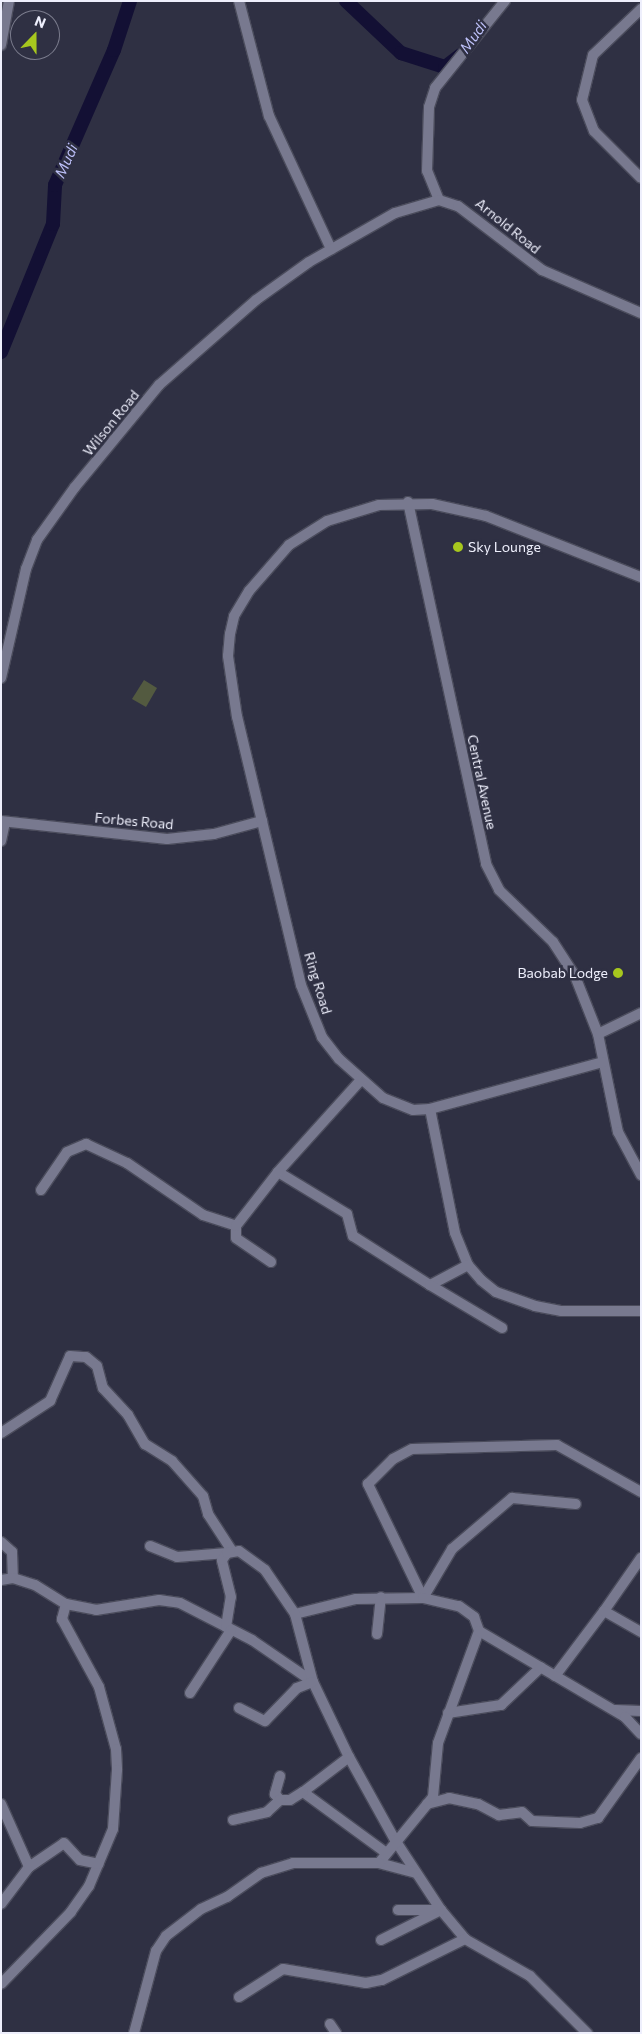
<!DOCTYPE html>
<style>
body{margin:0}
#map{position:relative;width:642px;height:2034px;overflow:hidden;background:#2f3043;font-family:Commissioner,sans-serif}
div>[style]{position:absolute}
.green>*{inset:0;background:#535a40}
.river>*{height:14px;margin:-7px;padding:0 7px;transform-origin:7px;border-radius:7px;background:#131034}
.roads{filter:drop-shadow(1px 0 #4b4c5c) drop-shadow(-1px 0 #4b4c5c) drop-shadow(0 1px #4b4c5c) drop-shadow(0 -1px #4b4c5c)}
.minor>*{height:10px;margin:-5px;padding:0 5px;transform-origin:5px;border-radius:5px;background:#78798f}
.dots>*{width:14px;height:14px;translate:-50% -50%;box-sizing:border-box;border:2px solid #2f3043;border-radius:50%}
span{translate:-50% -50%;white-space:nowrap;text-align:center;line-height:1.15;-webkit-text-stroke:5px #2f3043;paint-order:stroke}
.street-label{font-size:14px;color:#eeeffc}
.poi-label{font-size:14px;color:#eeeffc}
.left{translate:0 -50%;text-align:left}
.right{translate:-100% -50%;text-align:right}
.water-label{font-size:15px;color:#bcbff7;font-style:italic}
.frame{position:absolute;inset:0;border:2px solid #eeeffc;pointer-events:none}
.north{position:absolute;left:10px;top:10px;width:50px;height:50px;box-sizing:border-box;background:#2f3043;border:1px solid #7b7c8d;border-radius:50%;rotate:22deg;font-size:14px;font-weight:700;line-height:20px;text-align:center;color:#eeeffc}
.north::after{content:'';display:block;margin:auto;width:18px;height:22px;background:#a7c71e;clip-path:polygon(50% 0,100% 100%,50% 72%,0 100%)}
</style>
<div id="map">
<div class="green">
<i style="clip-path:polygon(144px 680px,157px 688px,146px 707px,132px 699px)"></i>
</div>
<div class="river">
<i style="left:346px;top:1px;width:76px;rotate:43.4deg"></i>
<i style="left:401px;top:53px;width:46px;rotate:17.7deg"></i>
<i style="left:445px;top:67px;width:20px;rotate:-37deg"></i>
<i style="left:1px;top:352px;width:138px;rotate:-67.9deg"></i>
<i style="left:53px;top:224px;width:39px;rotate:-87deg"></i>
<i style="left:55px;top:185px;width:147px;rotate:-66.4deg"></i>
<i style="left:114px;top:50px;width:52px;rotate:-71.9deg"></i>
</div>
<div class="roads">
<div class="minor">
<i style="left:239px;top:1px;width:119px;rotate:75.4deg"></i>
<i style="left:269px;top:116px;width:147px;rotate:65deg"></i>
<i style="left:641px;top:9px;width:66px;rotate:136.2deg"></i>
<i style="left:593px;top:55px;width:46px;rotate:103.7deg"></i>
<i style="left:582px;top:100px;width:33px;rotate:69deg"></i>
<i style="left:594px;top:131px;width:66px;rotate:45deg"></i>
<i style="left:1px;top:45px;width:45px;rotate:-79.7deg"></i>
<i style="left:439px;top:200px;width:31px;rotate:-112deg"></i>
<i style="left:427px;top:171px;width:64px;rotate:-88.2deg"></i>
<i style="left:429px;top:107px;width:20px;rotate:-72deg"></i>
<i style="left:435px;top:88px;width:112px;rotate:-51.2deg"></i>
<i style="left:408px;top:502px;width:370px;rotate:77.8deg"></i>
<i style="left:486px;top:864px;width:29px;rotate:63deg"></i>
<i style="left:499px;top:890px;width:75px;rotate:43.9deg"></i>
<i style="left:553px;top:942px;width:40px;rotate:57.1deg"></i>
<i style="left:575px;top:976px;width:62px;rotate:68.4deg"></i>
<i style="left:598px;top:1034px;width:100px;rotate:78.5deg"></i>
<i style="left:618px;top:1132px;width:49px;rotate:61.9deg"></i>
<i style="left:1px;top:678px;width:112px;rotate:-77.1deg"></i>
<i style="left:26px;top:569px;width:31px;rotate:-69deg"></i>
<i style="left:37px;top:540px;width:65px;rotate:-54.4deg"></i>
<i style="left:75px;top:487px;width:132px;rotate:-50.5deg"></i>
<i style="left:159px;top:385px;width:129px;rotate:-41.2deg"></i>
<i style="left:256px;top:300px;width:65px;rotate:-35.6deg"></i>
<i style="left:309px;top:262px;width:99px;rotate:-29.7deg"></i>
<i style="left:395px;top:213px;width:46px;rotate:-16.5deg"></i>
<i style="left:439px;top:200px;width:20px;rotate:18deg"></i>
<i style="left:458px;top:206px;width:106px;rotate:37.3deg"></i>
<i style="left:542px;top:270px;width:108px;rotate:23.5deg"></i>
<i style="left:1px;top:821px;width:167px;rotate:6.2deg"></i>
<i style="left:167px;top:839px;width:47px;rotate:-6.1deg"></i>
<i style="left:214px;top:834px;width:50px;rotate:-15.2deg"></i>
<i style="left:1px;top:841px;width:19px;rotate:-78deg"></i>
<i style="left:598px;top:1034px;width:48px;rotate:-26deg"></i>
<i style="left:603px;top:1062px;width:179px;rotate:164.8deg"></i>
<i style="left:430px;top:1109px;width:17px;rotate:177deg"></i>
<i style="left:413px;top:1110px;width:32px;rotate:-158deg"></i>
<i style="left:383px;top:1098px;width:59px;rotate:-138.4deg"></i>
<i style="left:339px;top:1059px;width:28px;rotate:-128deg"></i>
<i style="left:322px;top:1037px;width:56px;rotate:-112deg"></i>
<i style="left:301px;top:985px;width:276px;rotate:-103.4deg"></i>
<i style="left:237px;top:717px;width:62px;rotate:-98.4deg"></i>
<i style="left:228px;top:656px;width:22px;rotate:-85deg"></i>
<i style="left:230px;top:634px;width:18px;rotate:-77deg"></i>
<i style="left:234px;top:616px;width:29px;rotate:-59deg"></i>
<i style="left:249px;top:591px;width:61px;rotate:-49deg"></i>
<i style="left:289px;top:545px;width:45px;rotate:-32.3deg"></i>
<i style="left:327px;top:521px;width:54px;rotate:-17.1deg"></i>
<i style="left:379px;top:505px;width:53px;rotate:-1.1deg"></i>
<i style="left:432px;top:504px;width:55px;rotate:12.5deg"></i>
<i style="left:486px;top:516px;width:167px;rotate:21.5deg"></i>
<i style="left:430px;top:1109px;width:126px;rotate:78.6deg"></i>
<i style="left:455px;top:1233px;width:35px;rotate:68deg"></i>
<i style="left:468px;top:1265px;width:20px;rotate:49deg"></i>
<i style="left:481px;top:1280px;width:19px;rotate:39deg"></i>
<i style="left:496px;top:1292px;width:41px;rotate:19.7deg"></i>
<i style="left:535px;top:1306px;width:26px;rotate:11deg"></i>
<i style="left:561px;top:1311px;width:80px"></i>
<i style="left:278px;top:1172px;width:81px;rotate:31.3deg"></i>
<i style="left:347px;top:1214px;width:23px;rotate:75deg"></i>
<i style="left:353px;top:1236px;width:91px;rotate:32.5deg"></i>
<i style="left:41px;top:1190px;width:46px;rotate:-55.6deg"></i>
<i style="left:67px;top:1152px;width:21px;rotate:-23deg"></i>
<i style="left:86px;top:1144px;width:45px;rotate:24.9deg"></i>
<i style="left:127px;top:1163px;width:92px;rotate:34.4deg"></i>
<i style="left:203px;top:1215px;width:35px;rotate:18deg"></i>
<i style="left:271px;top:1262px;width:42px;rotate:-145.6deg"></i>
<i style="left:236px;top:1238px;width:12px;rotate:-90deg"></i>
<i style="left:236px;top:1226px;width:68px;rotate:-52.1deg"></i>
<i style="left:278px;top:1172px;width:122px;rotate:-48deg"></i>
<i style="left:468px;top:1265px;width:43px;rotate:152.2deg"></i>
<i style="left:430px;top:1285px;width:84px;rotate:30.8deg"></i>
<i style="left:1px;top:1433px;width:59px;rotate:-33.1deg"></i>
<i style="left:50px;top:1401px;width:49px;rotate:-66deg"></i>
<i style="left:70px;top:1356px;width:16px;rotate:4deg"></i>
<i style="left:86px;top:1357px;width:14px;rotate:39deg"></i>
<i style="left:97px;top:1366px;width:23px;rotate:75deg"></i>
<i style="left:103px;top:1388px;width:37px;rotate:47deg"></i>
<i style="left:128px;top:1415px;width:34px;rotate:60deg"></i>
<i style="left:145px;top:1444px;width:32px;rotate:32deg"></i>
<i style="left:172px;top:1461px;width:47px;rotate:48.5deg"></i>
<i style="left:203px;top:1496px;width:19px;rotate:74deg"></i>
<i style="left:208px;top:1514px;width:44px;rotate:57deg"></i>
<i style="left:1px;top:1542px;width:15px;rotate:42deg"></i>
<i style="left:12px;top:1552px;width:26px;rotate:88deg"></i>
<i style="left:150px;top:1546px;width:29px;rotate:22deg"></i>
<i style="left:177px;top:1557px;width:50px;rotate:-4.6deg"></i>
<i style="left:1px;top:1580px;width:12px;rotate:-9deg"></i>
<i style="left:13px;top:1578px;width:23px;rotate:18deg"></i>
<i style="left:35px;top:1585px;width:36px;rotate:32deg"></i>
<i style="left:66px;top:1604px;width:16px;rotate:105deg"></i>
<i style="left:62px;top:1619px;width:77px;rotate:61.4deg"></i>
<i style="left:99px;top:1687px;width:64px;rotate:74.7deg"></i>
<i style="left:116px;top:1749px;width:21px;rotate:87deg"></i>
<i style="left:117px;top:1770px;width:59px;rotate:93.9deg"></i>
<i style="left:113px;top:1829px;width:62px;rotate:112.8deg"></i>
<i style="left:89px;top:1886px;width:32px;rotate:125deg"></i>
<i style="left:71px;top:1912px;width:100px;rotate:134.2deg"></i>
<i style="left:423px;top:1598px;width:127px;rotate:-115.8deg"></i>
<i style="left:368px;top:1484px;width:35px;rotate:-45deg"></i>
<i style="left:393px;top:1459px;width:21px;rotate:-28deg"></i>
<i style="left:412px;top:1449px;width:145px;rotate:-1.6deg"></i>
<i style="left:557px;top:1445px;width:96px;rotate:29.2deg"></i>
<i style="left:423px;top:1598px;width:57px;rotate:-59.4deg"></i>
<i style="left:452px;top:1549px;width:79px;rotate:-40.4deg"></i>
<i style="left:512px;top:1498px;width:64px;rotate:5.4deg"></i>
<i style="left:66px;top:1604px;width:31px;rotate:11deg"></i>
<i style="left:96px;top:1610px;width:64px;rotate:-9deg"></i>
<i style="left:159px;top:1600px;width:21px;rotate:8deg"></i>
<i style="left:180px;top:1603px;width:81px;rotate:27.2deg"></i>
<i style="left:252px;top:1640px;width:74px;rotate:34.5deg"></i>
<i style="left:604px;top:1611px;width:65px;rotate:-55.1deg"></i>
<i style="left:295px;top:1614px;width:63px;rotate:-13.8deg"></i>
<i style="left:356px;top:1599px;width:67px;rotate:-0.9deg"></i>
<i style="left:423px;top:1598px;width:37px;rotate:13deg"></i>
<i style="left:459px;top:1606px;width:19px;rotate:36deg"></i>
<i style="left:474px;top:1617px;width:15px;rotate:70deg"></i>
<i style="left:226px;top:1627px;width:30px;rotate:-81deg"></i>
<i style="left:231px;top:1597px;width:38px;rotate:-104deg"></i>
<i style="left:222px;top:1560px;width:9px;rotate:-54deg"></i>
<i style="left:227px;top:1553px;width:12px;rotate:-9deg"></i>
<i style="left:239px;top:1551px;width:32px;rotate:36deg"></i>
<i style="left:265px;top:1570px;width:53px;rotate:55.7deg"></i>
<i style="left:295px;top:1614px;width:70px;rotate:75.2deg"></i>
<i style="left:313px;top:1682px;width:83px;rotate:64.4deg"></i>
<i style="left:349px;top:1757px;width:95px;rotate:61deg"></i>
<i style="left:395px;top:1840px;width:84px;rotate:56.7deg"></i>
<i style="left:441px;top:1910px;width:38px;rotate:50deg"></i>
<i style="left:465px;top:1939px;width:75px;rotate:29.6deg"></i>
<i style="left:530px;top:1976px;width:81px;rotate:45deg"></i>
<i style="left:377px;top:1634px;width:37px;rotate:-84deg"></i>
<i style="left:555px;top:1676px;width:81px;rotate:-53deg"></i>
<i style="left:604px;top:1611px;width:43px;rotate:29.6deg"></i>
<i style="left:190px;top:1693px;width:75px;rotate:-56.9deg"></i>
<i style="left:239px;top:1708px;width:29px;rotate:27deg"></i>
<i style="left:265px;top:1721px;width:46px;rotate:-45.9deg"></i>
<i style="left:297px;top:1688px;width:17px;rotate:-21deg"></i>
<i style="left:615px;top:1710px;width:26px;rotate:2deg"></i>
<i style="left:448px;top:1713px;width:54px;rotate:-8.6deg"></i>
<i style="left:501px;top:1705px;width:55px;rotate:-43.5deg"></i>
<i style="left:349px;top:1757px;width:58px;rotate:142.7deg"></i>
<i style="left:303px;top:1792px;width:102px;rotate:36.2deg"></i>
<i style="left:280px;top:1776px;width:19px;rotate:106deg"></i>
<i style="left:275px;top:1794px;width:8px;rotate:50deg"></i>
<i style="left:280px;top:1800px;width:10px"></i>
<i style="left:290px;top:1800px;width:15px;rotate:-32deg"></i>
<i style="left:1px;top:1804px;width:69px;rotate:66deg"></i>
<i style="left:29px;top:1867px;width:46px;rotate:127.1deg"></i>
<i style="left:427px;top:1804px;width:23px;rotate:-15deg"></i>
<i style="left:449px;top:1798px;width:30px;rotate:12deg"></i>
<i style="left:478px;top:1804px;width:24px;rotate:28deg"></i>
<i style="left:499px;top:1815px;width:23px;rotate:-7deg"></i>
<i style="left:522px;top:1812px;width:13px;rotate:42deg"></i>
<i style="left:532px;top:1821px;width:48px;rotate:2.4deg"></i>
<i style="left:580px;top:1823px;width:19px;rotate:-16deg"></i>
<i style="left:598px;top:1818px;width:74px;rotate:-54.4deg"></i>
<i style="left:233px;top:1820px;width:35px;rotate:-13deg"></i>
<i style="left:267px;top:1812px;width:18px;rotate:-43deg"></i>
<i style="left:29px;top:1867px;width:42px;rotate:-34.4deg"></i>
<i style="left:64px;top:1843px;width:23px;rotate:47deg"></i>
<i style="left:80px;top:1860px;width:19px;rotate:12deg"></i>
<i style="left:416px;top:1873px;width:38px;rotate:-165deg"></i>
<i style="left:379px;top:1863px;width:85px;rotate:-50.7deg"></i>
<i style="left:433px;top:1797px;width:54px;rotate:-84.7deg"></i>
<i style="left:438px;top:1743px;width:119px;rotate:-69.9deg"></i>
<i style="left:479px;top:1631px;width:169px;rotate:30.5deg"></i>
<i style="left:625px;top:1717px;width:23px;rotate:47deg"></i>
<i style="left:381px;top:1940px;width:67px;rotate:-26.6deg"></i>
<i style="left:441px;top:1910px;width:43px;rotate:180deg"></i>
<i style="left:239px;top:1997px;width:52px;rotate:-32.5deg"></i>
<i style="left:283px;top:1969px;width:84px;rotate:9.6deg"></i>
<i style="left:366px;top:1983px;width:16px;rotate:-11deg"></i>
<i style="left:382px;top:1980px;width:93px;rotate:-26.3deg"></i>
<i style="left:330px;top:2024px;width:11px;rotate:56deg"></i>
<i style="left:134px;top:2033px;width:85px;rotate:-75deg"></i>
<i style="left:156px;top:1951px;width:18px;rotate:-56deg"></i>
<i style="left:166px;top:1936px;width:44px;rotate:-37.6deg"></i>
<i style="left:201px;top:1909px;width:29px;rotate:-25deg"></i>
<i style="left:227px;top:1897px;width:42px;rotate:-35.2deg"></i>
<i style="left:261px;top:1873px;width:34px;rotate:-17deg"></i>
<i style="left:293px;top:1863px;width:86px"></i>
</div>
</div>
<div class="dots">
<i style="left:458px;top:547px;background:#a7c71e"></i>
<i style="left:618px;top:973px;background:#a7c71e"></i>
</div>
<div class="street-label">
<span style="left:508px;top:226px;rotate:39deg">Arnold Road</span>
<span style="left:111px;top:423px;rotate:-51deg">Wilson Road</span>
<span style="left:482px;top:782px;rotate:78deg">Central Avenue</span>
<span style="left:134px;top:821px;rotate:5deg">Forbes Road</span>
<span style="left:318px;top:983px;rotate:73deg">Ring Road</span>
</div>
<div class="poi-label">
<span class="left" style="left:468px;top:547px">Sky Lounge</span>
<span class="right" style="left:608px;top:973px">Baobab Lodge</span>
</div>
<div class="water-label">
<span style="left:473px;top:37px;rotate:-55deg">Mudi</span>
<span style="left:66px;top:161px;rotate:-66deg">Mudi</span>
</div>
<div class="frame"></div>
<div class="north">N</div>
</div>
